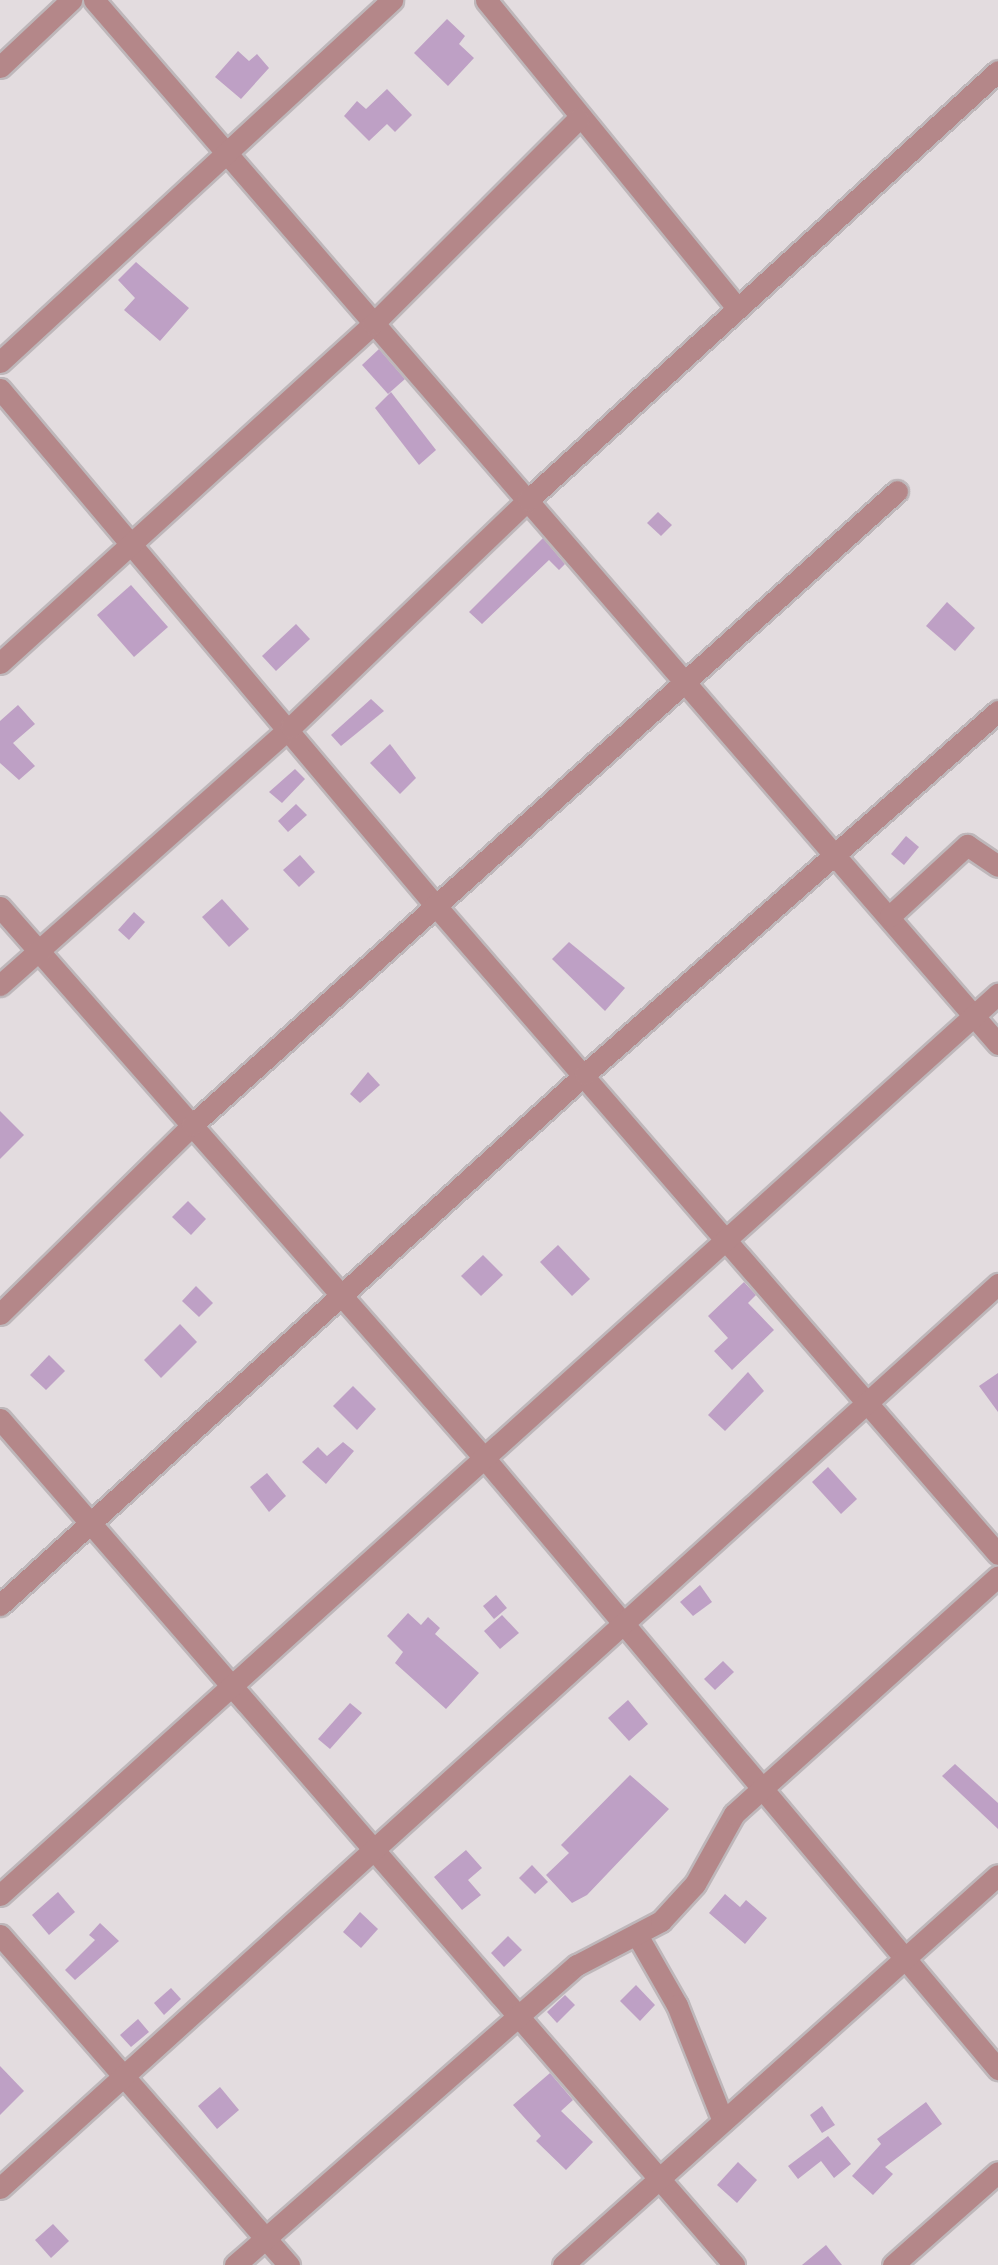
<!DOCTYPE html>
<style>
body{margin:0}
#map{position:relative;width:998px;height:2265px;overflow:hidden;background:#e3dcdf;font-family:"Varela Round",sans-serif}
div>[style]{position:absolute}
.building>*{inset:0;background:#bea0c5}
.roads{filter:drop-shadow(2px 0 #beb7ba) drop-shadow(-2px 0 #beb7ba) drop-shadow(0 2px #beb7ba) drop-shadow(0 -2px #beb7ba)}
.minor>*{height:21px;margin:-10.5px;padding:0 10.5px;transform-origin:10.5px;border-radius:10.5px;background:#b48789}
span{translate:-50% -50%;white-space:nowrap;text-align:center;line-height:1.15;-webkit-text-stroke:6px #fff;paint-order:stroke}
</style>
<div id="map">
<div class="building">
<i style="clip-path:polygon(447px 19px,465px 36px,459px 44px,474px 58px,448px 86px,414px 53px)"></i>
<i style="clip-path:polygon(238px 51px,249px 61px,257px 54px,269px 68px,241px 99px,215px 77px)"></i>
<i style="clip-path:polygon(387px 89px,412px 115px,395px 132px,387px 124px,369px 141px,344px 116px,357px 101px,366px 109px)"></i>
<i style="clip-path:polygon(136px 262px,189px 308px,160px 341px,124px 310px,135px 298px,118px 280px)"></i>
<i style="clip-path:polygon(379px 349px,405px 379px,388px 394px,362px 365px)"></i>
<i style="clip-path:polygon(391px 392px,436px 450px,419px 465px,375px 408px)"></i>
<i style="clip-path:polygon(658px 512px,672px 525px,661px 536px,647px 523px)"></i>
<i style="clip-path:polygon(543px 538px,565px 564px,559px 570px,549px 560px,482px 624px,469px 612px)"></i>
<i style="clip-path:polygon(131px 585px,168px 627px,134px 657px,97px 615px)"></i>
<i style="clip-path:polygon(947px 602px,975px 628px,955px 651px,926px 626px)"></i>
<i style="clip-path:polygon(296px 624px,310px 639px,276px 671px,262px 656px)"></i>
<i style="clip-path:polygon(371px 699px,384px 711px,341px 746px,331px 735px)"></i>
<i style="clip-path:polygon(18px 705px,35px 724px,13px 743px,35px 766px,19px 780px,0 763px,0 721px)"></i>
<i style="clip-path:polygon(390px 744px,416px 778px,400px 794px,370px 763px)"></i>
<i style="clip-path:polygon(295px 769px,305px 779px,282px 803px,269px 792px)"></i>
<i style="clip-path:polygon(296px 804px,307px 815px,288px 832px,278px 821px)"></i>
<i style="clip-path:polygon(906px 836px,919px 847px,904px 865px,891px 854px)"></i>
<i style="clip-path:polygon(300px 855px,315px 872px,299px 887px,283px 870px)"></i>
<i style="clip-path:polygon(222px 899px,249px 929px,229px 947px,202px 917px)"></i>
<i style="clip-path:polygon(134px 912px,145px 922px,129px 940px,118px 930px)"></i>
<i style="clip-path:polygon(569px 942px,625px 988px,605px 1011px,552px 959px)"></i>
<i style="clip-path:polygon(368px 1072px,380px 1085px,360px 1103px,350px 1094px)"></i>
<i style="clip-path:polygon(0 1111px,24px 1135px,0 1159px)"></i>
<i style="clip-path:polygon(188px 1201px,206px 1219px,191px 1235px,172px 1217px)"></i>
<i style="clip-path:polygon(558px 1245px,590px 1279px,572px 1296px,540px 1262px)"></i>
<i style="clip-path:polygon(483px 1255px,503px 1275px,481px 1296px,461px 1276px)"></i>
<i style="clip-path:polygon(744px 1282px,756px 1295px,748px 1303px,774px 1330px,732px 1370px,714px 1351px,728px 1338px,708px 1316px)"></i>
<i style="clip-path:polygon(196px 1286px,213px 1303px,199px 1317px,182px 1301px)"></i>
<i style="clip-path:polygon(180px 1324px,197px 1342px,161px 1378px,144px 1360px)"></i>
<i style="clip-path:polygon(49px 1355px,65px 1371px,46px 1390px,30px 1375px)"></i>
<i style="clip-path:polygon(748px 1372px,764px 1391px,725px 1431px,708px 1415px)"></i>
<i style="clip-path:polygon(998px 1373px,998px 1412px,979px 1386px)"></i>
<i style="clip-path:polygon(353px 1386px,376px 1409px,357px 1430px,333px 1406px)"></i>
<i style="clip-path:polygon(343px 1442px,354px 1451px,326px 1484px,302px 1462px,318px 1447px,327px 1456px)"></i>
<i style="clip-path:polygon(828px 1467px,857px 1499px,841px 1514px,812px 1482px)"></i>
<i style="clip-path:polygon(267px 1473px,286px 1496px,269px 1512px,250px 1487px)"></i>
<i style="clip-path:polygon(700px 1585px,712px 1602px,693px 1616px,680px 1602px)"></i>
<i style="clip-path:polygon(496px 1595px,507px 1608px,494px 1619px,483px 1606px)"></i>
<i style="clip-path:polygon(408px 1613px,421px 1625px,428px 1617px,440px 1628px,435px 1634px,479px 1673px,446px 1709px,395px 1663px,403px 1652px,387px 1636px)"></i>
<i style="clip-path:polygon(502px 1615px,519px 1633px,500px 1649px,484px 1631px)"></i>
<i style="clip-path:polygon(723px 1661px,734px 1672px,715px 1690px,704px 1679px)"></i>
<i style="clip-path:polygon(628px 1700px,648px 1724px,629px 1741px,608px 1718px)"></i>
<i style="clip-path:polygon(350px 1703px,362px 1713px,330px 1749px,318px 1739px)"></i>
<i style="clip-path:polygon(955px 1764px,998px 1803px,998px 1829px,942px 1776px)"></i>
<i style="clip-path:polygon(630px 1775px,669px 1809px,587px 1895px,572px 1903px,546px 1875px,569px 1853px,561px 1845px)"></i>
<i style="clip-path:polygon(466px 1850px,482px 1868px,468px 1880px,481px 1895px,462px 1910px,434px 1877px)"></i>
<i style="clip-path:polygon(532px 1865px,548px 1882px,535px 1894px,519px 1878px)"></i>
<i style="clip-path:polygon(58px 1892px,75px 1912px,49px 1935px,32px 1915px)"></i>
<i style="clip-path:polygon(725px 1894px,740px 1907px,746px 1900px,767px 1918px,745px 1944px,709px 1913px)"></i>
<i style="clip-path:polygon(360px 1912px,378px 1929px,361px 1948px,343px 1932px)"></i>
<i style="clip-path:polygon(100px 1923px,119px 1941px,75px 1980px,65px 1970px,95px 1940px,89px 1935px)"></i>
<i style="clip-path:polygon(508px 1936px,522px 1950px,504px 1967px,491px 1953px)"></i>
<i style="clip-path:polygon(636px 1985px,655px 2005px,640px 2021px,620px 2001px)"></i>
<i style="clip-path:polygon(171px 1988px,181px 1999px,164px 2015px,154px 2003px)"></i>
<i style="clip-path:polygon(565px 1995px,575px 2005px,557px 2023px,547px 2012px)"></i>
<i style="clip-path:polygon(138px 2019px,149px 2032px,131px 2047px,120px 2035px)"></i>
<i style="clip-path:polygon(0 2066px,24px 2091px,0 2115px)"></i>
<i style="clip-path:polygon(550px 2073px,573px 2100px,561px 2111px,593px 2142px,566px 2170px,536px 2141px,541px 2136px,513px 2105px)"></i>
<i style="clip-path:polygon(220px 2087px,239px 2110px,217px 2129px,198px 2106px)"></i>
<i style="clip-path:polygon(926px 2102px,942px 2124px,885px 2167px,893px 2174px,873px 2195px,852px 2176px,881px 2144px,877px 2139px)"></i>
<i style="clip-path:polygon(822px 2106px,835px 2125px,822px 2133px,810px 2115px)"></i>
<i style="clip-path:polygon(828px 2136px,851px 2164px,834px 2178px,821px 2161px,798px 2179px,788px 2166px)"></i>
<i style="clip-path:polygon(738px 2162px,757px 2180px,737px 2203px,717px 2185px)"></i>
<i style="clip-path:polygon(53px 2224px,69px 2241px,51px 2258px,35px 2240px)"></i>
<i style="clip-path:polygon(826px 2245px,842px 2265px,802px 2265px)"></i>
</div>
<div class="roads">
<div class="minor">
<i style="left:94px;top:0;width:1381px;rotate:49.11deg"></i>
<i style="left:486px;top:0;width:397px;rotate:50.8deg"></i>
<i style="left:0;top:67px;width:98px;rotate:-43.3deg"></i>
<i style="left:0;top:362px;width:534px;rotate:-42.72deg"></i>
<i style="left:0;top:389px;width:675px;rotate:49.87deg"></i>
<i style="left:435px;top:905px;width:859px;rotate:49.06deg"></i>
<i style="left:0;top:663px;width:504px;rotate:-42.27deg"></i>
<i style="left:373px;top:324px;width:290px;rotate:-45deg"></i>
<i style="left:0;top:907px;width:736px;rotate:48.69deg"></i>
<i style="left:486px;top:1460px;width:796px;rotate:49.95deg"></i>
<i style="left:890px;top:916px;width:105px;rotate:-42.7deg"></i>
<i style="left:967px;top:845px;width:37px;rotate:34deg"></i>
<i style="left:0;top:985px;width:389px;rotate:-41.6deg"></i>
<i style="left:291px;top:727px;width:328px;rotate:-43.8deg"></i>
<i style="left:528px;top:500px;width:636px;rotate:-42.39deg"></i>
<i style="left:0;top:1314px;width:269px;rotate:-44.5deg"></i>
<i style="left:192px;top:1125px;width:948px;rotate:-41.96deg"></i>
<i style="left:0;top:1419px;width:1120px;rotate:49.05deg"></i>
<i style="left:0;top:1605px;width:790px;rotate:-42.23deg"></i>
<i style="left:585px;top:1074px;width:550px;rotate:-41.31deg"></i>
<i style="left:0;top:1895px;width:1345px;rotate:-42.08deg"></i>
<i style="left:0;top:1935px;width:439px;rotate:48.8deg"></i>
<i style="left:637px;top:1935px;width:81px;rotate:60.3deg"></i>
<i style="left:677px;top:2005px;width:125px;rotate:68.4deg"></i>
<i style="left:0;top:2188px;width:1347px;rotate:-42.17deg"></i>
<i style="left:235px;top:2265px;width:455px;rotate:-41.3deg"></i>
<i style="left:577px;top:1965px;width:95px;rotate:-27.6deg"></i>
<i style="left:661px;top:1921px;width:50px;rotate:-47.4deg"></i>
<i style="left:695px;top:1884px;width:80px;rotate:-60.9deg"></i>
<i style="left:734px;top:1814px;width:355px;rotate:-42deg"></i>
<i style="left:563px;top:2265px;width:584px;rotate:-41.88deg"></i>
<i style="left:893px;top:2265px;width:140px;rotate:-41.5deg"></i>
</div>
</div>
</div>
